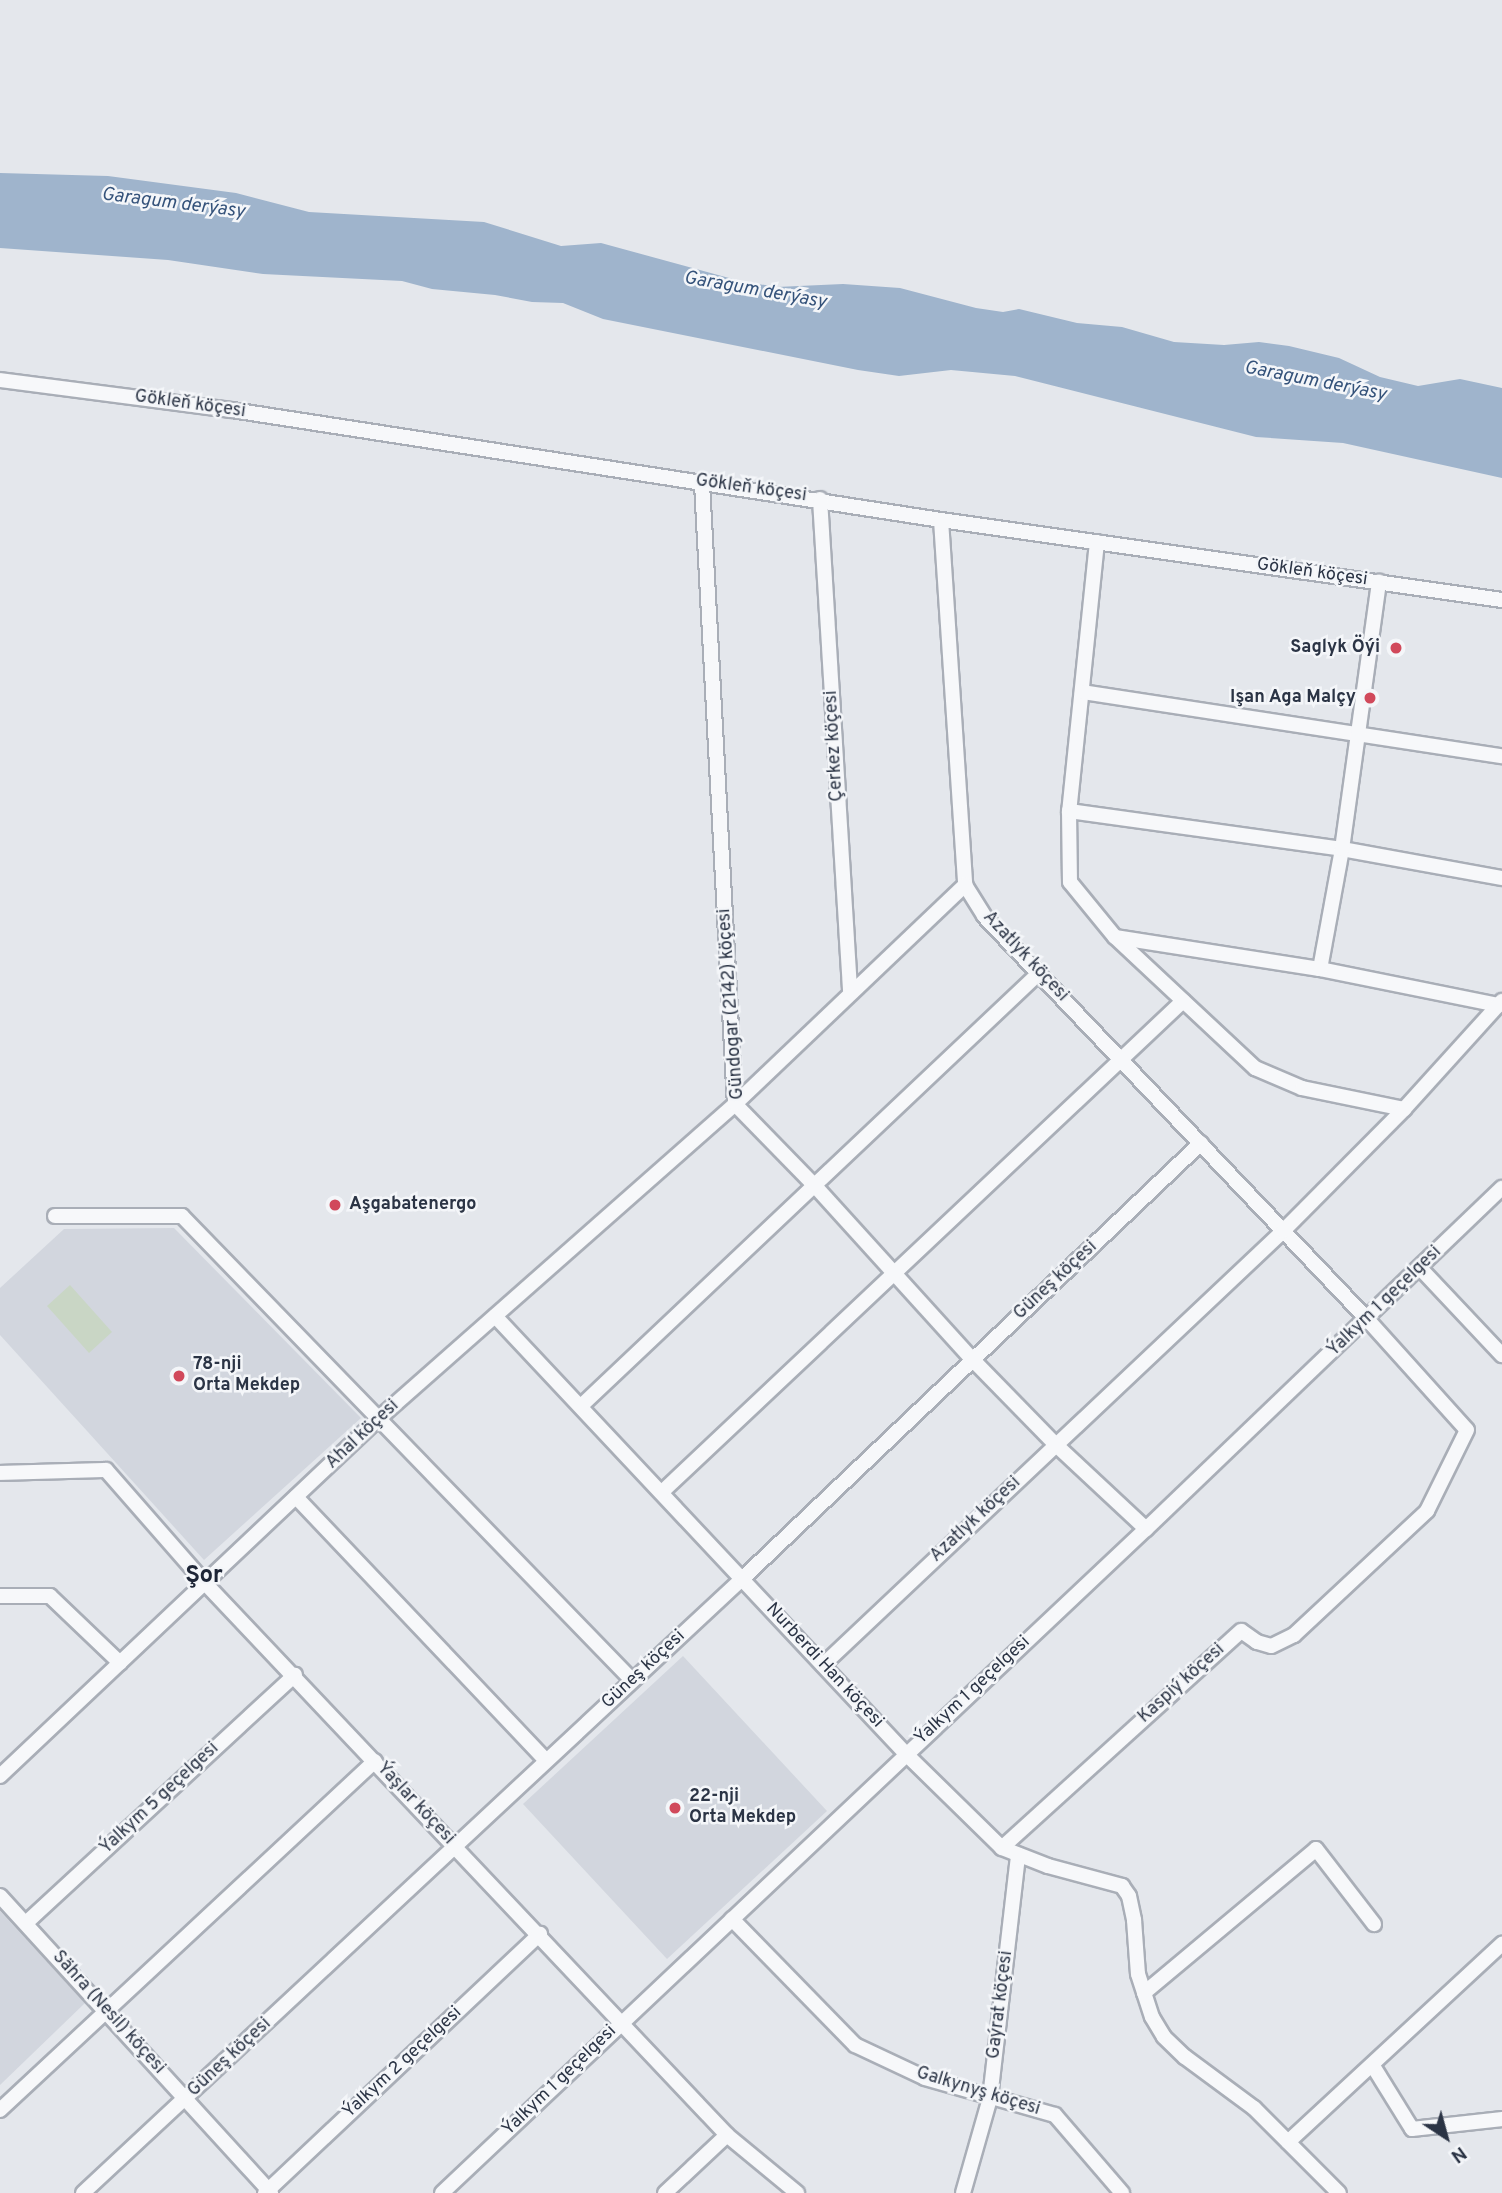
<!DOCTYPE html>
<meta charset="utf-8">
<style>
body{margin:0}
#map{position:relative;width:1502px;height:2193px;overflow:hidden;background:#e4e7ec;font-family:Overpass,sans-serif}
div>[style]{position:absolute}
.built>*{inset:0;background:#d2d6de}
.green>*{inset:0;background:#c9d6c5}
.water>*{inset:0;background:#9fb4cc}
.roads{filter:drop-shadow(2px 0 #a9aeb7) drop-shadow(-2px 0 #a9aeb7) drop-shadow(0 2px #a9aeb7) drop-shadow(0 -2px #a9aeb7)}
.minor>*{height:14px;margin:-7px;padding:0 7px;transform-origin:7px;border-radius:7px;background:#f7f8fa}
.dots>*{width:19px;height:19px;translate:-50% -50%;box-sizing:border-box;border:4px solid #f4f6f9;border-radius:50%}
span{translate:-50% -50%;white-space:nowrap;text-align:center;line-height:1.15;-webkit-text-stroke:5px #f4f6f9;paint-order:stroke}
.street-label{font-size:18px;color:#2b3445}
.poi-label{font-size:18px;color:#2b3445;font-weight:700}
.right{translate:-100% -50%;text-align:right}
.left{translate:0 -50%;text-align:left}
.water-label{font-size:19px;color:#34527a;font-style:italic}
.district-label{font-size:24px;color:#1d2536;font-weight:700}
.north{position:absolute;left:1411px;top:2102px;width:70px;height:70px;-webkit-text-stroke:5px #f4f6f9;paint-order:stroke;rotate:144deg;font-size:19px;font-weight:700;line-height:28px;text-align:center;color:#2b3445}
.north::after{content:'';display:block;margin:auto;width:24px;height:32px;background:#2b3445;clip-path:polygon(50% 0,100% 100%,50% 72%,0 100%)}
</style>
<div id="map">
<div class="built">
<i style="clip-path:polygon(174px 1228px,361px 1418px,204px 1560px,0 1335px,0 1288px,64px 1229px)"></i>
<i style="clip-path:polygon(683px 1656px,827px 1811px,667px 1959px,523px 1804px)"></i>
<i style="clip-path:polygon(0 1911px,85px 2003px,0 2085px)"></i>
</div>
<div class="green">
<i style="clip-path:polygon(70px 1285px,112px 1332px,89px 1353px,47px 1306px)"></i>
</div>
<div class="water">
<i style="clip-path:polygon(0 173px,108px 176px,236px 193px,309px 212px,484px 222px,561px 246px,601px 243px,740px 281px,777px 287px,843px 284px,900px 288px,976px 308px,1003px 312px,1019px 309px,1077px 323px,1122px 327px,1174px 342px,1224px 345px,1259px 342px,1289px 346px,1339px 358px,1380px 377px,1418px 386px,1460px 379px,1502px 388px,1502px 478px,1343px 443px,1256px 437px,1015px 376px,951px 370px,899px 376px,858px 370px,603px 319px,563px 303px,532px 302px,495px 295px,432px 289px,402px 281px,263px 274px,168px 260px,0 248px)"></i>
</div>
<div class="roads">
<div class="minor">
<i style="left:0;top:380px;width:234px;rotate:7.4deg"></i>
<i style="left:232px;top:410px;width:717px;rotate:8.82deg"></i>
<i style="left:941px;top:520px;width:567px;rotate:8.12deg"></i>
<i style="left:702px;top:483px;width:622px;rotate:86.96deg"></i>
<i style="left:735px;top:1104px;width:115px;rotate:45.7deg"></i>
<i style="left:815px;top:1186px;width:235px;rotate:47.8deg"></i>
<i style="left:973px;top:1360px;width:119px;rotate:45.7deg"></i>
<i style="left:1056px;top:1445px;width:123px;rotate:43deg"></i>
<i style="left:820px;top:499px;width:494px;rotate:86.5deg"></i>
<i style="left:941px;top:520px;width:366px;rotate:86.2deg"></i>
<i style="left:965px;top:885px;width:36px;rotate:58deg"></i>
<i style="left:984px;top:916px;width:556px;rotate:46.46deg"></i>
<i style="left:1367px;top:1319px;width:149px;rotate:48deg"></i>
<i style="left:1467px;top:1430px;width:90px;rotate:116.3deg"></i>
<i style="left:1427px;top:1511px;width:182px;rotate:137deg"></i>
<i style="left:1294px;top:1635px;width:25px;rotate:154deg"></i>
<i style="left:1271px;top:1646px;width:15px;rotate:-164deg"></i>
<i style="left:1257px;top:1642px;width:19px;rotate:-145deg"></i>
<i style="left:1241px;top:1631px;width:323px;rotate:137.8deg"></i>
<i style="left:1097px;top:542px;width:270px;rotate:95.9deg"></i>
<i style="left:1069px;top:811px;width:71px;rotate:89.2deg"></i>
<i style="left:1070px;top:882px;width:71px;rotate:50.7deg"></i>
<i style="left:1115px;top:937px;width:192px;rotate:43.1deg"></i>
<i style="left:1255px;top:1068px;width:51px;rotate:23.1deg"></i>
<i style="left:1302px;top:1088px;width:104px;rotate:11.6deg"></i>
<i style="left:1082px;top:692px;width:425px;rotate:8.7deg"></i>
<i style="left:1069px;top:811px;width:276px;rotate:7.9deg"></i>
<i style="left:1342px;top:849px;width:163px;rotate:10.3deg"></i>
<i style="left:1115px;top:937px;width:207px;rotate:8.9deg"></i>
<i style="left:1320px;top:969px;width:183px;rotate:11.4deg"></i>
<i style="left:1320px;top:969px;width:122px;rotate:-79.6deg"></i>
<i style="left:1342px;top:849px;width:270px;rotate:-82.1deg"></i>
<i style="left:55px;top:1216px;width:127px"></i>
<i style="left:182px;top:1216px;width:646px;rotate:45.88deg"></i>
<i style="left:1420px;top:1268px;width:120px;rotate:46.7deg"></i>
<i style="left:495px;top:1316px;width:601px;rotate:46.82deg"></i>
<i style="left:906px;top:1754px;width:134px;rotate:44.4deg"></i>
<i style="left:1002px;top:1848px;width:49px;rotate:21.4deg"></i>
<i style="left:1048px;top:1866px;width:77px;rotate:15.1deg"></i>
<i style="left:1122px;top:1886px;width:12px;rotate:55deg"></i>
<i style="left:1129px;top:1896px;width:25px;rotate:78deg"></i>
<i style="left:1134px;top:1920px;width:54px;rotate:85.8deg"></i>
<i style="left:1138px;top:1974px;width:45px;rotate:72deg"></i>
<i style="left:1152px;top:2017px;width:23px;rotate:59deg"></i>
<i style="left:1164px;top:2037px;width:29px;rotate:44deg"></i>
<i style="left:1185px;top:2057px;width:86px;rotate:36.5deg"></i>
<i style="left:1254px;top:2108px;width:120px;rotate:45deg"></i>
<i style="left:581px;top:1406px;width:630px;rotate:-43.39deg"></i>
<i style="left:0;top:1473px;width:106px;rotate:-1.6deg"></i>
<i style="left:106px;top:1470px;width:149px;rotate:48.8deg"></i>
<i style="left:204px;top:1582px;width:761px;rotate:46.6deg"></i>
<i style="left:727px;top:2135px;width:91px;rotate:39.6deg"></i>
<i style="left:662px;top:1492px;width:716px;rotate:-43.3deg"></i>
<i style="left:296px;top:1497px;width:363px;rotate:46.5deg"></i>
<i style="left:0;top:1596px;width:50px"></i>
<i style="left:50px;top:1596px;width:97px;rotate:43.7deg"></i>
<i style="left:823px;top:1665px;width:632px;rotate:-43.33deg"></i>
<i style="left:1283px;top:1231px;width:172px;rotate:-45.2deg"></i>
<i style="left:1404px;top:1109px;width:146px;rotate:-47.8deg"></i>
<i style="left:0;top:1776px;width:520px;rotate:-43.36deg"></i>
<i style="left:378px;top:1419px;width:476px;rotate:-41.4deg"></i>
<i style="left:735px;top:1104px;width:318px;rotate:-43.6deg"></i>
<i style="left:0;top:1896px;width:402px;rotate:47.6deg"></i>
<i style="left:732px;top:1919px;width:176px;rotate:45.7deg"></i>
<i style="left:855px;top:2045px;width:77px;rotate:25.2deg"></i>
<i style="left:925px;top:2078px;width:135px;rotate:15.9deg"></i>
<i style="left:1055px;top:2115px;width:103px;rotate:49.3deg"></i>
<i style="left:26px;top:1923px;width:366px;rotate:-42.7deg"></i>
<i style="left:1144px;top:1993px;width:224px;rotate:-39.9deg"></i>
<i style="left:1316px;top:1849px;width:95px;rotate:52.3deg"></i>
<i style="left:1373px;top:2066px;width:74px;rotate:58.2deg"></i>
<i style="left:1412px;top:2129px;width:91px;rotate:-6.3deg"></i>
<i style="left:0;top:2110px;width:512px;rotate:-42.94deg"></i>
<i style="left:1288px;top:2142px;width:292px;rotate:-42.8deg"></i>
<i style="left:83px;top:2193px;width:901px;rotate:-42.98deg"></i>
<i style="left:742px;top:1579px;width:633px;rotate:-43.53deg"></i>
<i style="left:265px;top:2193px;width:378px;rotate:-43.3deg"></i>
<i style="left:442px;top:2193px;width:968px;rotate:-43.33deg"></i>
<i style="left:1146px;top:1529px;width:493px;rotate:-43.8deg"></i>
<i style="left:665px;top:2193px;width:85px;rotate:-43.1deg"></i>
<i style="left:963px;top:2193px;width:99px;rotate:-74.1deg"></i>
<i style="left:990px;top:2098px;width:245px;rotate:-83.4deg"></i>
</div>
</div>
<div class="dots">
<i style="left:1396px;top:648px;background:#d1495b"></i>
<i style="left:1370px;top:698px;background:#d1495b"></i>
<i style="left:335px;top:1205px;background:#d1495b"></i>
<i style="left:179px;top:1376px;background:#d1495b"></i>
<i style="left:675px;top:1808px;background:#d1495b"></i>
</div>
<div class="street-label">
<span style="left:190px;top:405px;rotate:8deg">Gökleň köçesi</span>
<span style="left:751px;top:489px;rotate:8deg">Gökleň köçesi</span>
<span style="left:1312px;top:573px;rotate:8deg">Gökleň köçesi</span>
<span style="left:835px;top:746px;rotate:-93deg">Çerkez köçesi</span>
<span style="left:1025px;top:957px;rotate:47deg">Azatlyk köçesi</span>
<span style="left:732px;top:1004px;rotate:-94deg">Gündogar (2142) köçesi</span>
<span style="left:1056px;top:1281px;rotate:-43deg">Güneş köçesi</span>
<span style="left:1385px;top:1302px;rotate:-44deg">Ýalkym 1 geçelgesi</span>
<span style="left:363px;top:1435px;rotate:-43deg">Ahal köçesi</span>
<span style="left:976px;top:1520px;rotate:-43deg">Azatlyk köçesi</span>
<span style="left:824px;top:1666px;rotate:47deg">Nurberdi Han köçesi</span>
<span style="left:644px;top:1670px;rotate:-43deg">Güneş köçesi</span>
<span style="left:1182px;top:1684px;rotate:-42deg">Kaspiý köçesi</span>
<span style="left:973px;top:1691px;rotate:-43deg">Ýalkym 1 geçelgesi</span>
<span style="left:160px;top:1799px;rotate:-43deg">Ýalkym 5 geçelgesi</span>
<span style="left:415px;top:1804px;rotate:47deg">Ýaşlar köçesi</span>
<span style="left:1001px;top:2005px;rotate:-83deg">Gaýrat köçesi</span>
<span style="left:108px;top:2013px;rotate:48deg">Sähra (Nesil) köçesi</span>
<span style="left:230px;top:2058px;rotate:-43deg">Güneş köçesi</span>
<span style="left:403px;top:2063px;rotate:-43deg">Ýalkym 2 geçelgesi</span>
<span style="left:560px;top:2081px;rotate:-44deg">Ýalkym 1 geçelgesi</span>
<span style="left:978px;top:2092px;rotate:17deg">Galkynyş köçesi</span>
</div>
<div class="poi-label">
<span class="right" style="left:1380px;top:648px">Saglyk Öýi</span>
<span class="right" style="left:1356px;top:698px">Işan Aga Malçy</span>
<span class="left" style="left:349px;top:1205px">Aşgabatenergo</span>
<span class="left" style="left:193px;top:1376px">78-nji<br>Orta Mekdep</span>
<span class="left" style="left:689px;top:1808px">22-nji<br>Orta Mekdep</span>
</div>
<div class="water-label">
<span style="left:173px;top:204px;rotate:7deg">Garagum derýasy</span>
<span style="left:755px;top:291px;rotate:10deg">Garagum derýasy</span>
<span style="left:1315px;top:382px;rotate:11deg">Garagum derýasy</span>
</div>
<div class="district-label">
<span style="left:204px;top:1577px">Şor</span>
</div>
<div class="north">N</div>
</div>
